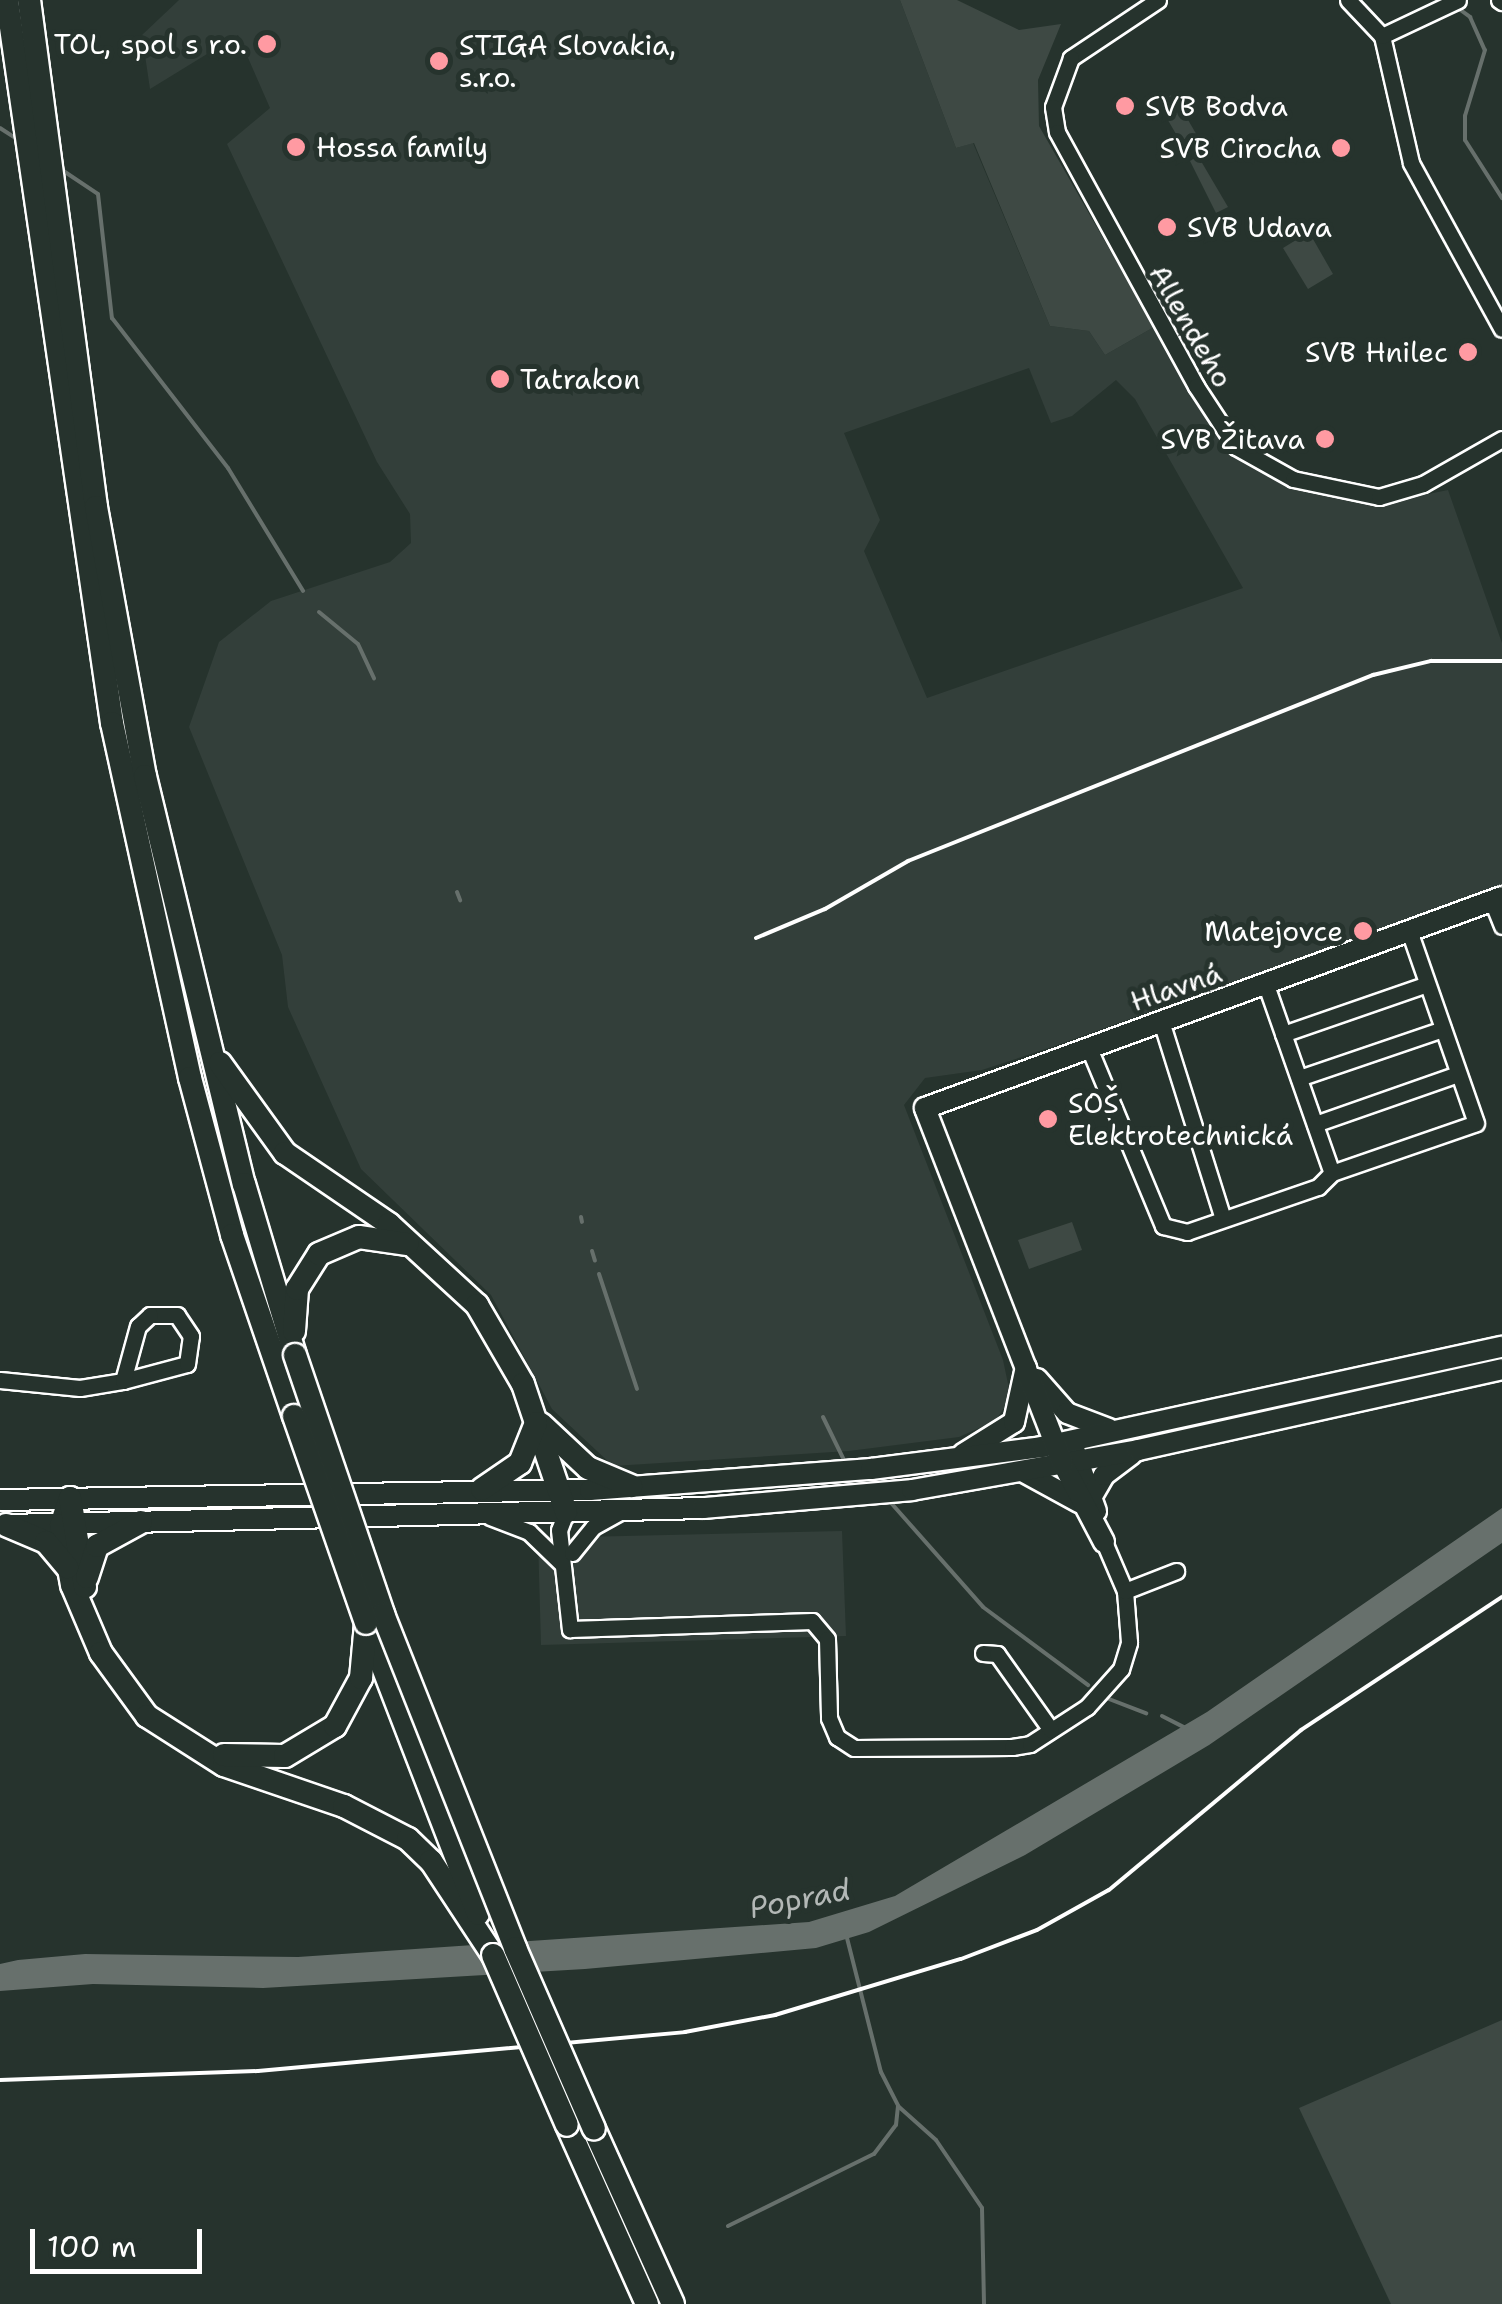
<!DOCTYPE html>
<meta charset="utf-8">
<style>
body{margin:0}
#map{position:relative;width:1502px;height:2304px;overflow:hidden;background:#26332d;font-family:"Shantell Sans",sans-serif}
div>[style]{position:absolute}
.built>*{inset:0;background:#333f3a}
.green>*{inset:0;background:#3e4944}
.water>*{inset:0;background:#67706c}
.stream>*{height:4px;margin:-2px;padding:0 2px;transform-origin:2px;border-radius:2px;background:#67706c}
.roads{filter:drop-shadow(2px 0 #fff) drop-shadow(-2px 0 #fff) drop-shadow(0 2px #fff) drop-shadow(0 -2px #fff)}
.minor>*{height:15px;margin:-7.5px;padding:0 7.5px;transform-origin:7.5px;border-radius:7.5px;background:#26332d}
.major>*{height:20px;margin:-10px;padding:0 10px;transform-origin:10px;border-radius:10px;background:#26332d}
.highway>*{height:22px;margin:-11px;padding:0 11px;transform-origin:11px;border-radius:11px;background:#26332d}
.rail>*{height:4px;margin:-2px;padding:0 2px;transform-origin:2px;border-radius:2px;background:#fff}
.bridges{filter:drop-shadow(2px 0 #fff) drop-shadow(-2px 0 #fff) drop-shadow(0 2px #fff) drop-shadow(0 -2px #fff)}
.highway-bridge>*{height:22px;margin:-11px;padding:0 11px;transform-origin:11px;border-radius:11px;background:#26332d}
.dots>*{width:28px;height:28px;translate:-50% -50%;box-sizing:border-box;border:5px solid #26332d;border-radius:50%}
span{translate:-50% -50%;white-space:nowrap;text-align:center;line-height:1.15;-webkit-text-stroke:10px #26332d;paint-order:stroke}
.poi-label{font-size:28px;color:#fff}
.right{translate:-100% -50%;text-align:right}
.left{translate:0 -50%;text-align:left}
.street-label{font-size:28px;color:#fff}
.water-label{font-size:30px;color:#b3b8b6;font-style:italic}
.scale{position:absolute;left:30px;top:2229px;width:172px;height:45px;box-sizing:border-box;border:5px solid #fff;border-top:0;padding-left:12px;font-size:30px;line-height:35px;white-space:nowrap;color:#fff;-webkit-text-stroke:8px #26332d;paint-order:stroke}
</style>
<div id="map">
<div class="built">
<i style="clip-path:polygon(evenodd,179px 0,900px 0,956px 148px,973px 143px,1050px 326px,1089px 331px,1105px 355px,1154px 327px,1229px 447px,1281px 483px,1347px 500px,1394px 501px,1448px 490px,1502px 643px,1502px 885px,1055px 1046px,982px 1070px,925px 1078px,904px 1105px,1003px 1360px,1011px 1398px,995px 1421px,959px 1437px,849px 1451px,613px 1466px,552px 1409px,491px 1295px,361px 1169px,288px 1007px,282px 955px,189px 727px,219px 642px,271px 601px,390px 562px,411px 543px,410px 514px,377px 462px,227px 144px,270px 108px,238px 35px,150px 89px,142px 35px,179px 0,1029px 368px,1051px 423px,1072px 416px,1116px 380px,1135px 399px,1243px 588px,927px 698px,864px 551px,880px 520px,844px 433px,1029px 368px)"></i>
<i style="clip-path:polygon(842px 1531px,846px 1636px,541px 1645px,538px 1538px)"></i>
</div>
<div class="green">
<i style="clip-path:polygon(900px 0,957px 0,1019px 30px,1061px 24px,1038px 80px,1039px 126px,1154px 327px,1105px 355px,1089px 331px,1050px 326px,974px 143px,956px 148px)"></i>
<i style="clip-path:polygon(1173px 94px,1202px 144px,1187px 153px,1158px 103px)"></i>
<i style="clip-path:polygon(1198px 156px,1228px 207px,1216px 213px,1190px 161px)"></i>
<i style="clip-path:polygon(1309px 232px,1333px 274px,1308px 289px,1283px 248px)"></i>
<i style="clip-path:polygon(1072px 1222px,1082px 1250px,1029px 1269px,1018px 1240px)"></i>
<i style="clip-path:polygon(1502px 2020px,1502px 2304px,1391px 2304px,1299px 2108px)"></i>
</div>
<div class="water">
<i style="clip-path:polygon(1502px 1508px,1502px 1543px,1209px 1745px,1025px 1855px,869px 1932px,816px 1948px,585px 1969px,263px 1988px,93px 1984px,0 1991px,0 1964px,18px 1960px,85px 1954px,298px 1957px,809px 1922px,895px 1896px,1207px 1712px)"></i>
</div>
<div class="stream">
<i style="left:1455px;top:6px;width:19px;rotate:36deg"></i>
<i style="left:1470px;top:17px;width:36px;rotate:66deg"></i>
<i style="left:1485px;top:50px;width:69px;rotate:106.9deg"></i>
<i style="left:1465px;top:116px;width:24px;rotate:90deg"></i>
<i style="left:1465px;top:140px;width:69px;rotate:57.5deg"></i>
<i style="left:0;top:128px;width:20px;rotate:33deg"></i>
<i style="left:62px;top:170px;width:43px;rotate:33.7deg"></i>
<i style="left:98px;top:194px;width:125px;rotate:83.6deg"></i>
<i style="left:112px;top:318px;width:190px;rotate:52.3deg"></i>
<i style="left:228px;top:468px;width:144px;rotate:58.6deg"></i>
<i style="left:319px;top:612px;width:50px;rotate:39.4deg"></i>
<i style="left:358px;top:644px;width:38px;rotate:65deg"></i>
<i style="left:457px;top:892px;width:9px;rotate:69deg"></i>
<i style="left:581px;top:1217px;width:5px;rotate:79deg"></i>
<i style="left:592px;top:1251px;width:10px;rotate:73deg"></i>
<i style="left:599px;top:1274px;width:121px;rotate:71.7deg"></i>
<i style="left:823px;top:1417px;width:48px;rotate:64deg"></i>
<i style="left:892px;top:1504px;width:137px;rotate:48.5deg"></i>
<i style="left:983px;top:1607px;width:131px;rotate:36.6deg"></i>
<i style="left:1109px;top:1699px;width:40px;rotate:21deg"></i>
<i style="left:1162px;top:1716px;width:25px;rotate:27deg"></i>
<i style="left:847px;top:1938px;width:138px;rotate:75.8deg"></i>
<i style="left:881px;top:2072px;width:38px;rotate:63deg"></i>
<i style="left:898px;top:2106px;width:51px;rotate:41.8deg"></i>
<i style="left:936px;top:2140px;width:82px;rotate:55.9deg"></i>
<i style="left:982px;top:2208px;width:96px;rotate:88.8deg"></i>
<i style="left:728px;top:2226px;width:163px;rotate:-26.3deg"></i>
<i style="left:874px;top:2154px;width:36px;rotate:-53deg"></i>
<i style="left:896px;top:2125px;width:19px;rotate:-84deg"></i>
</div>
<div class="roads">
<div class="minor">
<i style="left:1158px;top:0;width:105px;rotate:146.3deg"></i>
<i style="left:1071px;top:58px;width:52px;rotate:110.2deg"></i>
<i style="left:1053px;top:107px;width:25px;rotate:81deg"></i>
<i style="left:1057px;top:132px;width:290px;rotate:61.3deg"></i>
<i style="left:1196px;top:386px;width:73px;rotate:56.7deg"></i>
<i style="left:1236px;top:447px;width:65px;rotate:29.3deg"></i>
<i style="left:1293px;top:479px;width:88px;rotate:11.8deg"></i>
<i style="left:1379px;top:497px;width:46px;rotate:-16.5deg"></i>
<i style="left:1423px;top:484px;width:91px;rotate:-29.7deg"></i>
<i style="left:1348px;top:0;width:50px;rotate:46.6deg"></i>
<i style="left:1382px;top:36px;width:130px;rotate:77.1deg"></i>
<i style="left:1411px;top:163px;width:189px;rotate:61.3deg"></i>
<i style="left:1499px;top:0;width:4px;rotate:34deg"></i>
<i style="left:1382px;top:36px;width:84px;rotate:-25.3deg"></i>
<i style="left:1492px;top:901px;width:27px;rotate:68deg"></i>
<i style="left:1266px;top:985px;width:199px;rotate:70.7deg"></i>
<i style="left:1161px;top:1021px;width:207px;rotate:72.6deg"></i>
<i style="left:1283px;top:1034px;width:152px;rotate:-19.1deg"></i>
<i style="left:1089px;top:1048px;width:193px;rotate:67.4deg"></i>
<i style="left:1163px;top:1226px;width:25px;rotate:14deg"></i>
<i style="left:1187px;top:1232px;width:139px;rotate:-19deg"></i>
<i style="left:1318px;top:1187px;width:20px;rotate:-45deg"></i>
<i style="left:1299px;top:1078px;width:152px;rotate:-18.8deg"></i>
<i style="left:1315px;top:1124px;width:151px;rotate:-19.3deg"></i>
<i style="left:1332px;top:1173px;width:152px;rotate:-19.1deg"></i>
<i style="left:1476px;top:1123px;width:200px;rotate:-109.2deg"></i>
<i style="left:0;top:1380px;width:80px;rotate:5.7deg"></i>
<i style="left:80px;top:1388px;width:44px;rotate:-9.2deg"></i>
<i style="left:123px;top:1381px;width:66px;rotate:-14.9deg"></i>
<i style="left:187px;top:1364px;width:28px;rotate:-82deg"></i>
<i style="left:191px;top:1336px;width:25px;rotate:-124deg"></i>
<i style="left:177px;top:1315px;width:27px;rotate:180deg"></i>
<i style="left:150px;top:1315px;width:16px;rotate:137deg"></i>
<i style="left:138px;top:1326px;width:57px;rotate:105.3deg"></i>
<i style="left:566px;top:1512px;width:19px;rotate:111deg"></i>
<i style="left:559px;top:1530px;width:100px;rotate:83.7deg"></i>
<i style="left:570px;top:1629px;width:242px;rotate:-1.9deg"></i>
<i style="left:812px;top:1621px;width:23px;rotate:50deg"></i>
<i style="left:827px;top:1639px;width:79px;rotate:88.5deg"></i>
<i style="left:829px;top:1718px;width:21px;rotate:67deg"></i>
<i style="left:837px;top:1737px;width:20px;rotate:33deg"></i>
<i style="left:854px;top:1748px;width:158px;rotate:-0.4deg"></i>
<i style="left:1012px;top:1747px;width:18px;rotate:-9deg"></i>
<i style="left:1030px;top:1744px;width:68px;rotate:-33deg"></i>
<i style="left:1087px;top:1707px;width:51px;rotate:-48.2deg"></i>
<i style="left:1121px;top:1669px;width:28px;rotate:-73deg"></i>
<i style="left:1129px;top:1642px;width:51px;rotate:-94.5deg"></i>
<i style="left:1125px;top:1591px;width:53px;rotate:-113.2deg"></i>
<i style="left:490px;top:1517px;width:42px;rotate:21deg"></i>
<i style="left:529px;top:1532px;width:45px;rotate:44.1deg"></i>
<i style="left:572px;top:1553px;width:33px;rotate:-51deg"></i>
<i style="left:593px;top:1527px;width:33px;rotate:-29deg"></i>
<i style="left:1125px;top:1591px;width:55px;rotate:-21.4deg"></i>
<i style="left:983px;top:1653px;width:14px;rotate:4deg"></i>
<i style="left:997px;top:1654px;width:93px;rotate:54.6deg"></i>
</div>
<div class="major">
<i style="left:1037px;top:1379px;width:45px;rotate:48.6deg"></i>
<i style="left:1067px;top:1413px;width:45px;rotate:20.9deg"></i>
<i style="left:1074px;top:1449px;width:66px;rotate:70.5deg"></i>
<i style="left:963px;top:1454px;width:60px;rotate:-32.1deg"></i>
<i style="left:1014px;top:1422px;width:56px;rotate:-77.7deg"></i>
<i style="left:1024px;top:1472px;width:63px;rotate:28.6deg"></i>
<i style="left:1092px;top:1496px;width:24px;rotate:-60deg"></i>
<i style="left:1104px;top:1475px;width:34px;rotate:-37deg"></i>
<i style="left:0;top:1500px;width:590px;rotate:-0.97deg"></i>
<i style="left:590px;top:1490px;width:282px;rotate:-4.3deg"></i>
<i style="left:871px;top:1469px;width:172px;rotate:-7.3deg"></i>
<i style="left:1042px;top:1447px;width:471px;rotate:-12.3deg"></i>
<i style="left:8px;top:1525px;width:696px;rotate:-1.4deg"></i>
<i style="left:704px;top:1508px;width:209px;rotate:-4.9deg"></i>
<i style="left:912px;top:1490px;width:230px;rotate:-10deg"></i>
<i style="left:1138px;top:1450px;width:373px;rotate:-12.5deg"></i>
<i style="left:1104px;top:1542px;width:88px;rotate:-117.7deg"></i>
<i style="left:1063px;top:1464px;width:382px;rotate:-111.2deg"></i>
<i style="left:925px;top:1108px;width:614px;rotate:-20.09deg"></i>
</div>
<div class="highway">
<i style="left:7px;top:0;width:731px;rotate:81.74deg"></i>
<i style="left:112px;top:723px;width:363px;rotate:77.6deg"></i>
<i style="left:190px;top:1078px;width:163px;rotate:75deg"></i>
<i style="left:232px;top:1235px;width:191px;rotate:71.1deg"></i>
<i style="left:29px;top:0;width:511px;rotate:82.47deg"></i>
<i style="left:96px;top:507px;width:273px;rotate:79.7deg"></i>
<i style="left:145px;top:776px;width:420px;rotate:76.4deg"></i>
<i style="left:244px;top:1184px;width:178px;rotate:73.4deg"></i>
<i style="left:220px;top:1063px;width:111px;rotate:54.2deg"></i>
<i style="left:285px;top:1153px;width:126px;rotate:34.3deg"></i>
<i style="left:389px;top:1224px;width:120px;rotate:42.6deg"></i>
<i style="left:477px;top:1305px;width:91px;rotate:59.8deg"></i>
<i style="left:523px;top:1384px;width:135px;rotate:71.4deg"></i>
<i style="left:294px;top:1331px;width:42px;rotate:-85.9deg"></i>
<i style="left:297px;top:1289px;width:41px;rotate:-57.8deg"></i>
<i style="left:319px;top:1254px;width:43px;rotate:-23deg"></i>
<i style="left:359px;top:1237px;width:49px;rotate:8.3deg"></i>
<i style="left:541px;top:1424px;width:64px;rotate:43.1deg"></i>
<i style="left:588px;top:1468px;width:47px;rotate:22.7deg"></i>
<i style="left:482px;top:1489px;width:46px;rotate:-34.4deg"></i>
<i style="left:520px;top:1463px;width:43px;rotate:-68.2deg"></i>
<i style="left:70px;top:1498px;width:28px;rotate:108deg"></i>
<i style="left:61px;top:1525px;width:61px;rotate:79.6deg"></i>
<i style="left:72px;top:1585px;width:74px;rotate:66.9deg"></i>
<i style="left:101px;top:1653px;width:78px;rotate:53.9deg"></i>
<i style="left:147px;top:1716px;width:91px;rotate:32.5deg"></i>
<i style="left:224px;top:1765px;width:127px;rotate:18.9deg"></i>
<i style="left:344px;top:1806px;width:72px;rotate:27.3deg"></i>
<i style="left:408px;top:1839px;width:32px;rotate:44deg"></i>
<i style="left:431px;top:1861px;width:113px;rotate:56.6deg"></i>
<i style="left:70px;top:1498px;width:90px;rotate:80.4deg"></i>
<i style="left:6px;top:1525px;width:43px;rotate:23deg"></i>
<i style="left:46px;top:1542px;width:33px;rotate:50deg"></i>
<i style="left:87px;top:1577px;width:33px;rotate:-72deg"></i>
<i style="left:97px;top:1546px;width:50px;rotate:-28.6deg"></i>
<i style="left:369px;top:1631px;width:303px;rotate:68.9deg"></i>
<i style="left:224px;top:1755px;width:61px;rotate:0.9deg"></i>
<i style="left:285px;top:1756px;width:58px;rotate:-31deg"></i>
<i style="left:335px;top:1726px;width:55px;rotate:-61.6deg"></i>
<i style="left:361px;top:1678px;width:55px;rotate:-84.8deg"></i>
<i style="left:567px;top:2125px;width:196px;rotate:65.9deg"></i>
<i style="left:594px;top:2129px;width:192px;rotate:65.7deg"></i>
</div>
</div>
<div class="rail">
<i style="left:756px;top:938px;width:75px;rotate:-22.8deg"></i>
<i style="left:825px;top:909px;width:96px;rotate:-30deg"></i>
<i style="left:908px;top:861px;width:501px;rotate:-21.8deg"></i>
<i style="left:1373px;top:675px;width:60px;rotate:-13.6deg"></i>
<i style="left:1431px;top:661px;width:71px"></i>
<i style="left:0;top:2080px;width:258px;rotate:-2deg"></i>
<i style="left:258px;top:2071px;width:429px;rotate:-5.2deg"></i>
<i style="left:685px;top:2032px;width:92px;rotate:-10.7deg"></i>
<i style="left:775px;top:2015px;width:194px;rotate:-16.8deg"></i>
<i style="left:961px;top:1959px;width:81px;rotate:-20.9deg"></i>
<i style="left:1037px;top:1930px;width:82px;rotate:-29.1deg"></i>
<i style="left:1109px;top:1890px;width:250px;rotate:-39.8deg"></i>
<i style="left:1301px;top:1730px;width:241px;rotate:-33.5deg"></i>
</div>
<div class="bridges">
<div class="highway-bridge">
<i style="left:295px;top:1355px;width:274px;rotate:71.2deg"></i>
<i style="left:383px;top:1614px;width:359px;rotate:68.4deg"></i>
<i style="left:515px;top:1948px;width:197px;rotate:66.4deg"></i>
<i style="left:294px;top:1416px;width:219px;rotate:70.8deg"></i>
<i style="left:493px;top:1955px;width:185px;rotate:66.5deg"></i>
</div>
</div>
<div class="dots">
<i style="left:267px;top:44px;background:#ff9aa2"></i>
<i style="left:439px;top:61px;background:#ff9aa2"></i>
<i style="left:1125px;top:106px;background:#ff9aa2"></i>
<i style="left:296px;top:147px;background:#ff9aa2"></i>
<i style="left:1341px;top:148px;background:#ff9aa2"></i>
<i style="left:1167px;top:227px;background:#ff9aa2"></i>
<i style="left:1468px;top:352px;background:#ff9aa2"></i>
<i style="left:500px;top:379px;background:#ff9aa2"></i>
<i style="left:1325px;top:439px;background:#ff9aa2"></i>
<i style="left:1363px;top:931px;background:#ff9aa2"></i>
<i style="left:1048px;top:1119px;background:#ff9aa2"></i>
</div>
<div class="poi-label">
<span class="right" style="left:247px;top:44px">TOL, spol s r.o.</span>
<span class="left" style="left:459px;top:61px">STIGA Slovakia,<br>s.r.o.</span>
<span class="left" style="left:1145px;top:106px">SVB Bodva</span>
<span class="left" style="left:316px;top:147px">Hossa family</span>
<span class="right" style="left:1321px;top:148px">SVB Cirocha</span>
<span class="left" style="left:1187px;top:227px">SVB Udava</span>
<span class="right" style="left:1448px;top:352px">SVB Hnilec</span>
<span class="left" style="left:520px;top:379px">Tatrakon</span>
<span class="right" style="left:1305px;top:439px">SVB Žitava</span>
<span class="right" style="left:1343px;top:931px">Matejovce</span>
<span class="left" style="left:1068px;top:1119px">SOŠ<br>Elektrotechnická</span>
</div>
<div class="street-label">
<span style="left:1191px;top:326px;rotate:60deg">Allendeho</span>
<span style="left:1176px;top:987px;rotate:-19deg">Hlavná</span>
</div>
<div class="water-label">
<span style="left:800px;top:1899px;rotate:-11deg">Poprad</span>
</div>
<div class="scale">100 m</div>
</div>
